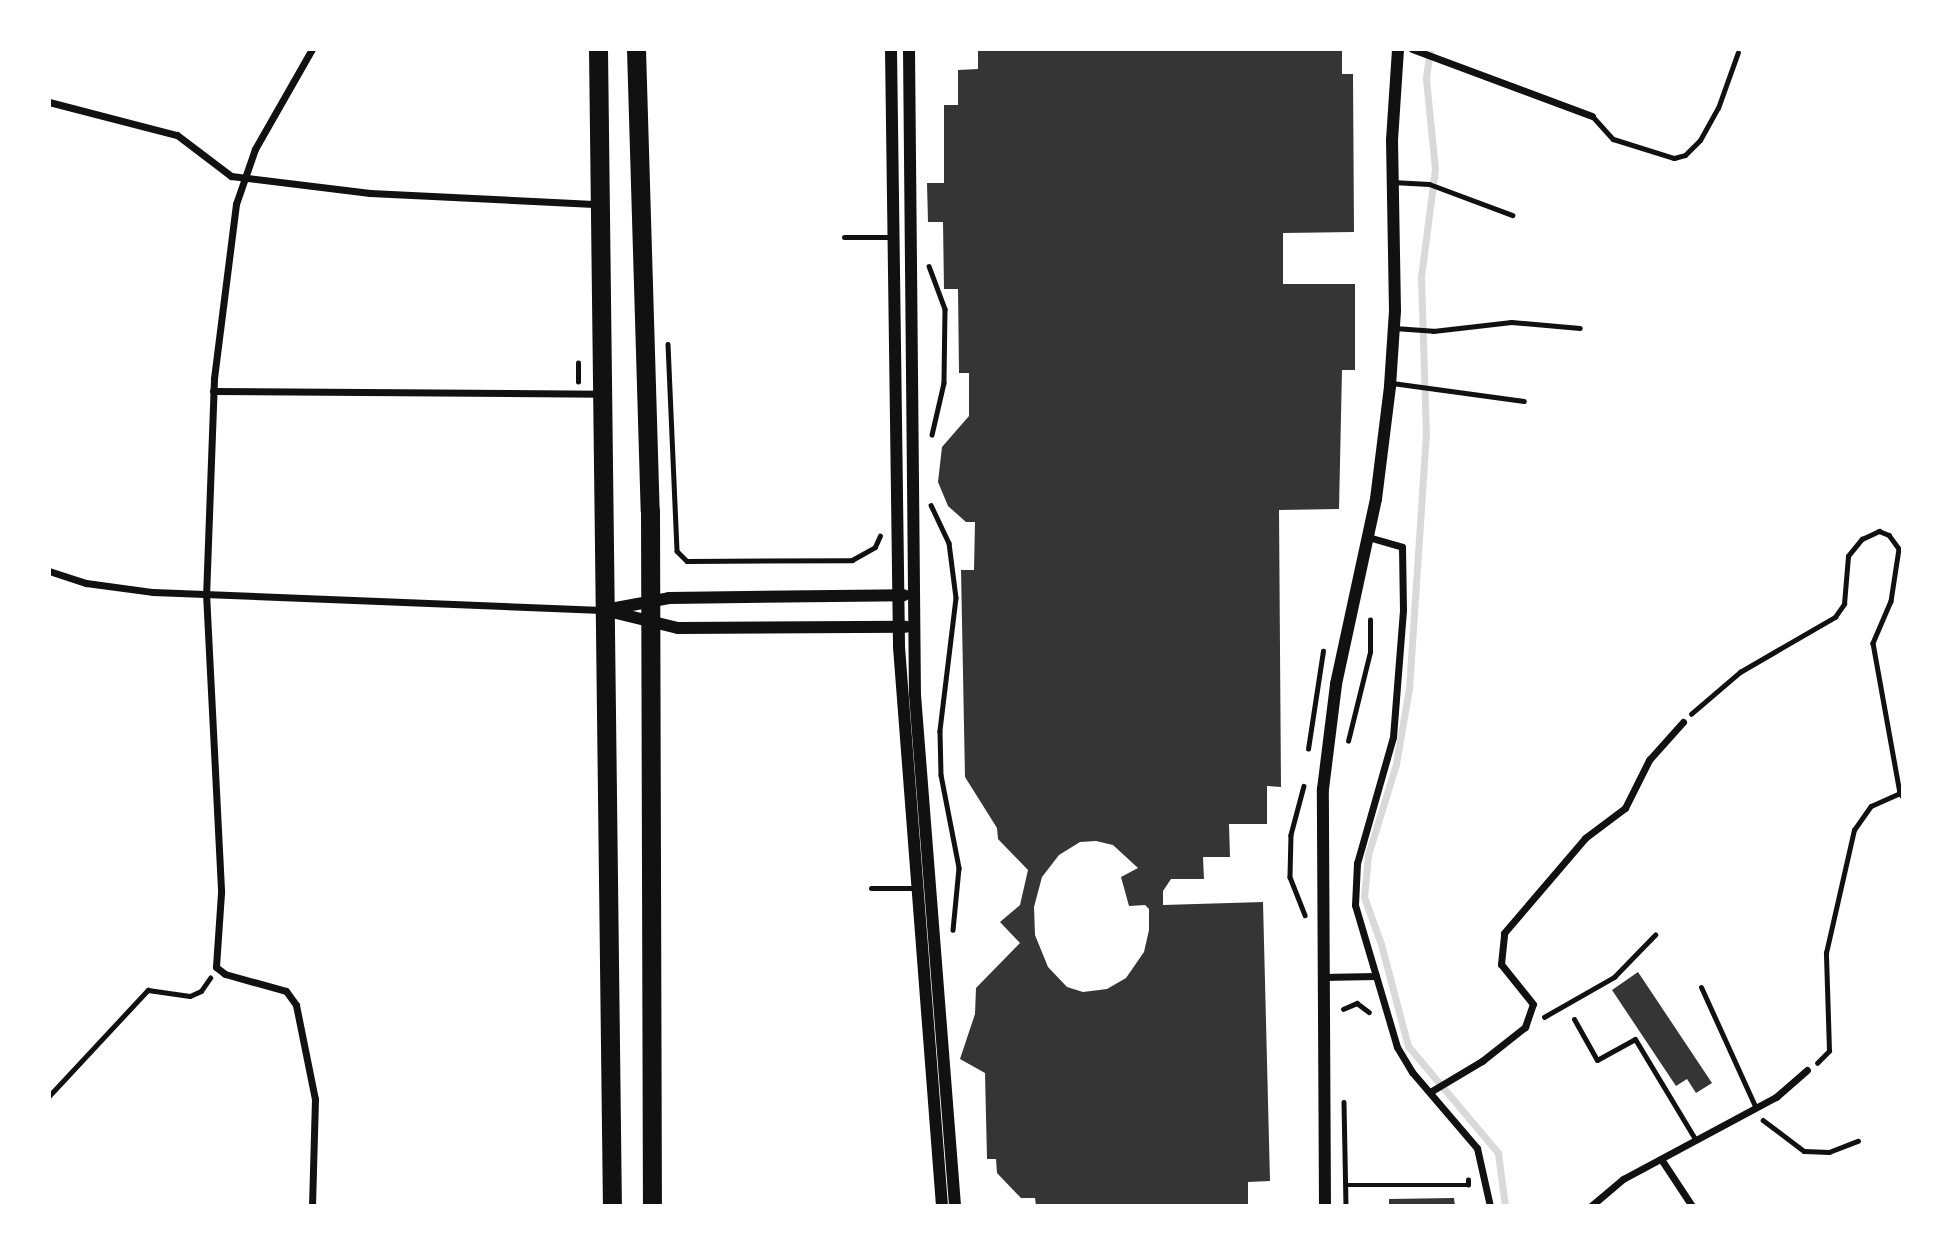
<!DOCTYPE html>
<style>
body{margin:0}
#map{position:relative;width:1952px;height:1255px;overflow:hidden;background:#fff;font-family:Quicksand,sans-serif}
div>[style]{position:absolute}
.stream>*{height:7px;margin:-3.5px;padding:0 3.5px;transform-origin:3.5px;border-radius:3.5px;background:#d9d9d9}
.building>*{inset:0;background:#353535}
.path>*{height:4.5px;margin:-2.25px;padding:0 2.25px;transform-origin:2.25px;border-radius:2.25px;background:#111}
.service>*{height:5px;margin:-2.5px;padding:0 2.5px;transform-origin:2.5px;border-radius:2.5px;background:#111}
.minor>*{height:7px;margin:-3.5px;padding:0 3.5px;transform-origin:3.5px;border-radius:3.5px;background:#111}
.tertiary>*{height:12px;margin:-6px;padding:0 6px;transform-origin:6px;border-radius:6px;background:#111}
.trunk>*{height:19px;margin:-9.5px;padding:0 9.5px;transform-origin:9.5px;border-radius:9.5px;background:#111}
span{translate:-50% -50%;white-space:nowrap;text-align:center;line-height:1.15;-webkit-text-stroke:5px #fff;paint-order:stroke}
.frame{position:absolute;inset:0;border:51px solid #fff;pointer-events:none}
</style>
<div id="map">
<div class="stream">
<i style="left:1430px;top:49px;width:30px;rotate:98deg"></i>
<i style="left:1426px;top:79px;width:90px;rotate:84.3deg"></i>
<i style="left:1435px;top:169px;width:109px;rotate:97.4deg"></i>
<i style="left:1421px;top:277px;width:156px;rotate:88.2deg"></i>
<i style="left:1426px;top:433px;width:256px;rotate:93.8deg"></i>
<i style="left:1409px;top:688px;width:77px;rotate:99.7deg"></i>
<i style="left:1396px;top:764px;width:95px;rotate:107.1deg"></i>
<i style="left:1368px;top:855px;width:42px;rotate:95.4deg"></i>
<i style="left:1364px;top:897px;width:50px;rotate:70.1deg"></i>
<i style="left:1381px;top:944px;width:106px;rotate:75.2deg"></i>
<i style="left:1408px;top:1046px;width:140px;rotate:49.9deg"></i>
<i style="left:1498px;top:1153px;width:53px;rotate:82.5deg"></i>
</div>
<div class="building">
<i style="clip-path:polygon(evenodd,978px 49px,1342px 49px,1342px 74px,1353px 74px,1354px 232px,1283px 233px,1283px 284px,1355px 284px,1355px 370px,1342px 370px,1339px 509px,1279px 510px,1281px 787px,1267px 786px,1267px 824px,1229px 824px,1230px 857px,1203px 857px,1204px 879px,1171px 879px,1163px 891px,1163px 905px,1263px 902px,1270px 1181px,1248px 1182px,1248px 1206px,1036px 1206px,1035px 1198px,1021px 1198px,997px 1173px,996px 1159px,987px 1159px,985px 1073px,960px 1059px,975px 1014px,976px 988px,1020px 943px,1000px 922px,1020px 905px,1028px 870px,998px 839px,997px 828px,965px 777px,961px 570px,974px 570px,975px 522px,966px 522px,948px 506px,938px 482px,942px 447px,969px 416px,969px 373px,959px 373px,958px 289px,944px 289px,943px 222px,928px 222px,927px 183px,944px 183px,944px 105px,958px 105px,958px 70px,978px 69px,978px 49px,1096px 841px,1113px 845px,1138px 868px,1121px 877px,1129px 906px,1145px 905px,1149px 909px,1149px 930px,1144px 952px,1126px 978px,1107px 989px,1083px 992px,1067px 987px,1048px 967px,1035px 935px,1034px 907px,1042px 877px,1059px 855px,1080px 842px,1096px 841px)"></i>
<i style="clip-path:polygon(1638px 972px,1712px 1083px,1696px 1093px,1687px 1079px,1676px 1086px,1612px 990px)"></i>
<i style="clip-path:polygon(1454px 1198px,1455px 1206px,1389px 1206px,1389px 1199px)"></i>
</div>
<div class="path">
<i style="left:929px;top:266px;width:46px;rotate:69.6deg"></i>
<i style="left:945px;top:309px;width:74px;rotate:90.8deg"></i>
<i style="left:944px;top:383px;width:53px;rotate:103deg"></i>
<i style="left:668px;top:344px;width:207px;rotate:87.5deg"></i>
<i style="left:677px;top:551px;width:14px;rotate:45deg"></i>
<i style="left:687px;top:561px;width:165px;rotate:-0.3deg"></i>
<i style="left:852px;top:560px;width:26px;rotate:-29deg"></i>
<i style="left:875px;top:547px;width:12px;rotate:-66deg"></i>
<i style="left:578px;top:382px;width:19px;rotate:-90deg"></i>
<i style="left:931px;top:505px;width:42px;rotate:64.7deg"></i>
<i style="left:949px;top:543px;width:55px;rotate:82.7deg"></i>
<i style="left:956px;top:598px;width:134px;rotate:96.9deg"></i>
<i style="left:940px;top:731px;width:44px;rotate:88.7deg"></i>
<i style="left:941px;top:775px;width:95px;rotate:79deg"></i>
<i style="left:959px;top:868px;width:62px;rotate:95.5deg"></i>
<i style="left:1691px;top:714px;width:65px;rotate:-40.6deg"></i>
<i style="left:1740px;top:672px;width:110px;rotate:-30.1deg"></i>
<i style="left:1835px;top:617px;width:16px;rotate:-55deg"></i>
<i style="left:1844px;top:604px;width:48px;rotate:-85.2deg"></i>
<i style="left:1848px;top:556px;width:22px;rotate:-51deg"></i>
<i style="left:1862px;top:539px;width:19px;rotate:-25deg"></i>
<i style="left:1879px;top:531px;width:11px;rotate:22deg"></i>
<i style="left:1889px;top:535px;width:17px;rotate:54deg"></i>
<i style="left:1899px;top:549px;width:53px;rotate:98.7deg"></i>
<i style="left:1891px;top:601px;width:46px;rotate:113.2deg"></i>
<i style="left:1873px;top:643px;width:152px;rotate:79.8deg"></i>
<i style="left:1348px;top:741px;width:92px;rotate:-76.1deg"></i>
<i style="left:1370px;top:652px;width:32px;rotate:-90deg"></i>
<i style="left:1308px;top:749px;width:99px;rotate:-81.3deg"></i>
<i style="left:1304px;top:786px;width:51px;rotate:104.9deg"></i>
<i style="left:1291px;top:835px;width:42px;rotate:91.4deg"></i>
<i style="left:1290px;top:877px;width:41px;rotate:68.5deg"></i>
<i style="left:1343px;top:1009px;width:15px;rotate:-23deg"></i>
<i style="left:1357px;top:1003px;width:15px;rotate:37deg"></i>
<i style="left:1544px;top:1017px;width:81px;rotate:-29.7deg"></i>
<i style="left:1614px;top:977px;width:59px;rotate:-45.7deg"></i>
<i style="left:1817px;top:1063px;width:17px;rotate:-45deg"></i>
<i style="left:1829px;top:1051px;width:98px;rotate:-91.8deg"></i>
<i style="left:1826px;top:953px;width:126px;rotate:-77.2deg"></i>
<i style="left:1854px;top:830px;width:29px;rotate:-55deg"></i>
<i style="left:1871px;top:806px;width:32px;rotate:-24deg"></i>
<i style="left:1900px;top:793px;width:5px;rotate:53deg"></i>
<i style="left:49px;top:1096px;width:145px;rotate:-47deg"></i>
<i style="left:148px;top:990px;width:42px;rotate:8.1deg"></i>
<i style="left:190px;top:996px;width:12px;rotate:-24deg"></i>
<i style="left:201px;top:991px;width:16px;rotate:-55deg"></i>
<i style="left:1344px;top:1102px;width:104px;rotate:88.9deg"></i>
<i style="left:1763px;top:1120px;width:51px;rotate:37.1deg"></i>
<i style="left:1804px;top:1151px;width:25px;rotate:2deg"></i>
<i style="left:1829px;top:1152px;width:31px;rotate:-21deg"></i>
<i style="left:1346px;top:1185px;width:122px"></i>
<i style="left:1468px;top:1185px;width:5px;rotate:-90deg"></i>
</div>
<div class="service">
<i style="left:1592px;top:116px;width:31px;rotate:48deg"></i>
<i style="left:1613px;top:139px;width:64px;rotate:17.3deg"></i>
<i style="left:1674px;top:158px;width:11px;rotate:-15deg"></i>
<i style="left:1685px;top:155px;width:21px;rotate:-45deg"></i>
<i style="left:1700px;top:140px;width:37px;rotate:-61deg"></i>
<i style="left:1718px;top:108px;width:59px;rotate:-70.3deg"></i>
<i style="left:1392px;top:182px;width:37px;rotate:3deg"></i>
<i style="left:1429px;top:184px;width:89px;rotate:20.5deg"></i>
<i style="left:844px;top:237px;width:50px"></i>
<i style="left:1394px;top:328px;width:39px;rotate:4deg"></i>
<i style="left:1433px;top:331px;width:79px;rotate:-6.6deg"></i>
<i style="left:1511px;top:322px;width:69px;rotate:5deg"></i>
<i style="left:1392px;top:383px;width:133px;rotate:7.8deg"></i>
<i style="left:871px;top:888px;width:47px"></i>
<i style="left:1701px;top:987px;width:131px;rotate:65.6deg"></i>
<i style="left:1574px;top:1019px;width:47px;rotate:60.7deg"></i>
<i style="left:1597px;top:1060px;width:43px;rotate:-28.9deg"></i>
<i style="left:1635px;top:1039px;width:117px;rotate:59deg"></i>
</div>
<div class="minor">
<i style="left:312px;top:49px;width:115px;rotate:119.7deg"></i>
<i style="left:255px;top:149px;width:58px;rotate:109.1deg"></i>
<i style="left:236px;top:204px;width:176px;rotate:97.2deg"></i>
<i style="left:214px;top:379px;width:214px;rotate:92.1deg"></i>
<i style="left:206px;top:593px;width:300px;rotate:87.1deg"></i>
<i style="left:221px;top:893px;width:74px;rotate:93.9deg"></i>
<i style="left:216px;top:967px;width:11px;rotate:38deg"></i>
<i style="left:225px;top:974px;width:63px;rotate:15.6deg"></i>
<i style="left:286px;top:991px;width:17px;rotate:54deg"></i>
<i style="left:296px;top:1005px;width:96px;rotate:78.6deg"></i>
<i style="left:315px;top:1099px;width:107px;rotate:91.6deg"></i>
<i style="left:1412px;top:49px;width:192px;rotate:20.4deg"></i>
<i style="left:49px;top:102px;width:132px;rotate:14.5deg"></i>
<i style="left:177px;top:135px;width:68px;rotate:37.2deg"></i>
<i style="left:231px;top:176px;width:140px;rotate:7deg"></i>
<i style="left:370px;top:193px;width:229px;rotate:2.8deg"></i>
<i style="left:213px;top:391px;width:388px;rotate:0.4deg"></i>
<i style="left:1368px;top:537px;width:35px;rotate:16deg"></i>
<i style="left:1402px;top:547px;width:63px;rotate:89.1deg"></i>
<i style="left:1403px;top:610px;width:127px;rotate:94.5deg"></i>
<i style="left:1393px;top:737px;width:131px;rotate:105.9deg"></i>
<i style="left:1357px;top:863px;width:42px;rotate:92.7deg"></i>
<i style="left:1355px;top:905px;width:148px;rotate:73.5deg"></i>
<i style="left:1397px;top:1047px;width:29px;rotate:59deg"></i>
<i style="left:1412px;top:1072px;width:100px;rotate:49.5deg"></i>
<i style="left:1477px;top:1148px;width:59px;rotate:77.4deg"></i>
<i style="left:49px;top:571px;width:39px;rotate:18deg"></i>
<i style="left:86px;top:583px;width:68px;rotate:7.7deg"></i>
<i style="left:153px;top:592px;width:449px;rotate:2.3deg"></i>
<i style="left:1322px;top:977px;width:54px;rotate:-1.1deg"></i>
<i style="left:1430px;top:1092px;width:61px;rotate:-30.8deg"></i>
<i style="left:1482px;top:1061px;width:55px;rotate:-38.3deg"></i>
<i style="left:1525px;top:1027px;width:24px;rotate:-71deg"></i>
<i style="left:1533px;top:1004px;width:51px;rotate:-128.7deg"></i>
<i style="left:1501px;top:964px;width:31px;rotate:-84deg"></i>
<i style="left:1504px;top:933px;width:125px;rotate:-49.5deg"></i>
<i style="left:1585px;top:838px;width:50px;rotate:-36.9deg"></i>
<i style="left:1625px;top:808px;width:54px;rotate:-63.4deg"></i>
<i style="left:1649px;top:760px;width:51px;rotate:-48.2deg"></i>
<i style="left:1661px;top:1159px;width:56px;rotate:56.6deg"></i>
<i style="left:1591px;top:1206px;width:42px;rotate:-40.2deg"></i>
<i style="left:1623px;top:1179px;width:174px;rotate:-28.2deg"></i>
<i style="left:1776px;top:1097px;width:41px;rotate:-41.1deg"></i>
</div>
<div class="tertiary">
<i style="left:891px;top:49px;width:598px;rotate:89.23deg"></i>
<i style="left:899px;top:647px;width:561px;rotate:85.6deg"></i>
<i style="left:909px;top:49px;width:646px;rotate:89.47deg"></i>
<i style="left:915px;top:695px;width:513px;rotate:85.52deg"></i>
<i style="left:604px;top:610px;width:76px;rotate:13.7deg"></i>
<i style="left:678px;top:628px;width:228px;rotate:-0.3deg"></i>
<i style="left:605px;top:610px;width:65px;rotate:-10.6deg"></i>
<i style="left:669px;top:598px;width:235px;rotate:-0.7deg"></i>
<i style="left:1325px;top:1206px;width:417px;rotate:-90.3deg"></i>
<i style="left:1323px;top:789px;width:106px;rotate:-82.9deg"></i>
<i style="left:1336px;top:684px;width:189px;rotate:-77.8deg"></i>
<i style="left:1376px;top:499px;width:114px;rotate:-82.9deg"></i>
<i style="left:1390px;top:386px;width:75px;rotate:-86.2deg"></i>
<i style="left:1395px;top:311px;width:171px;rotate:-91deg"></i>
<i style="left:1392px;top:140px;width:91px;rotate:-86.2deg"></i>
</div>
<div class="trunk">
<i style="left:598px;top:49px;width:1157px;rotate:89.31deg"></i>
<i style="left:636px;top:49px;width:462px;rotate:88.3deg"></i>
<i style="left:650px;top:511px;width:695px;rotate:89.84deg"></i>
</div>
<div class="frame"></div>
</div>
